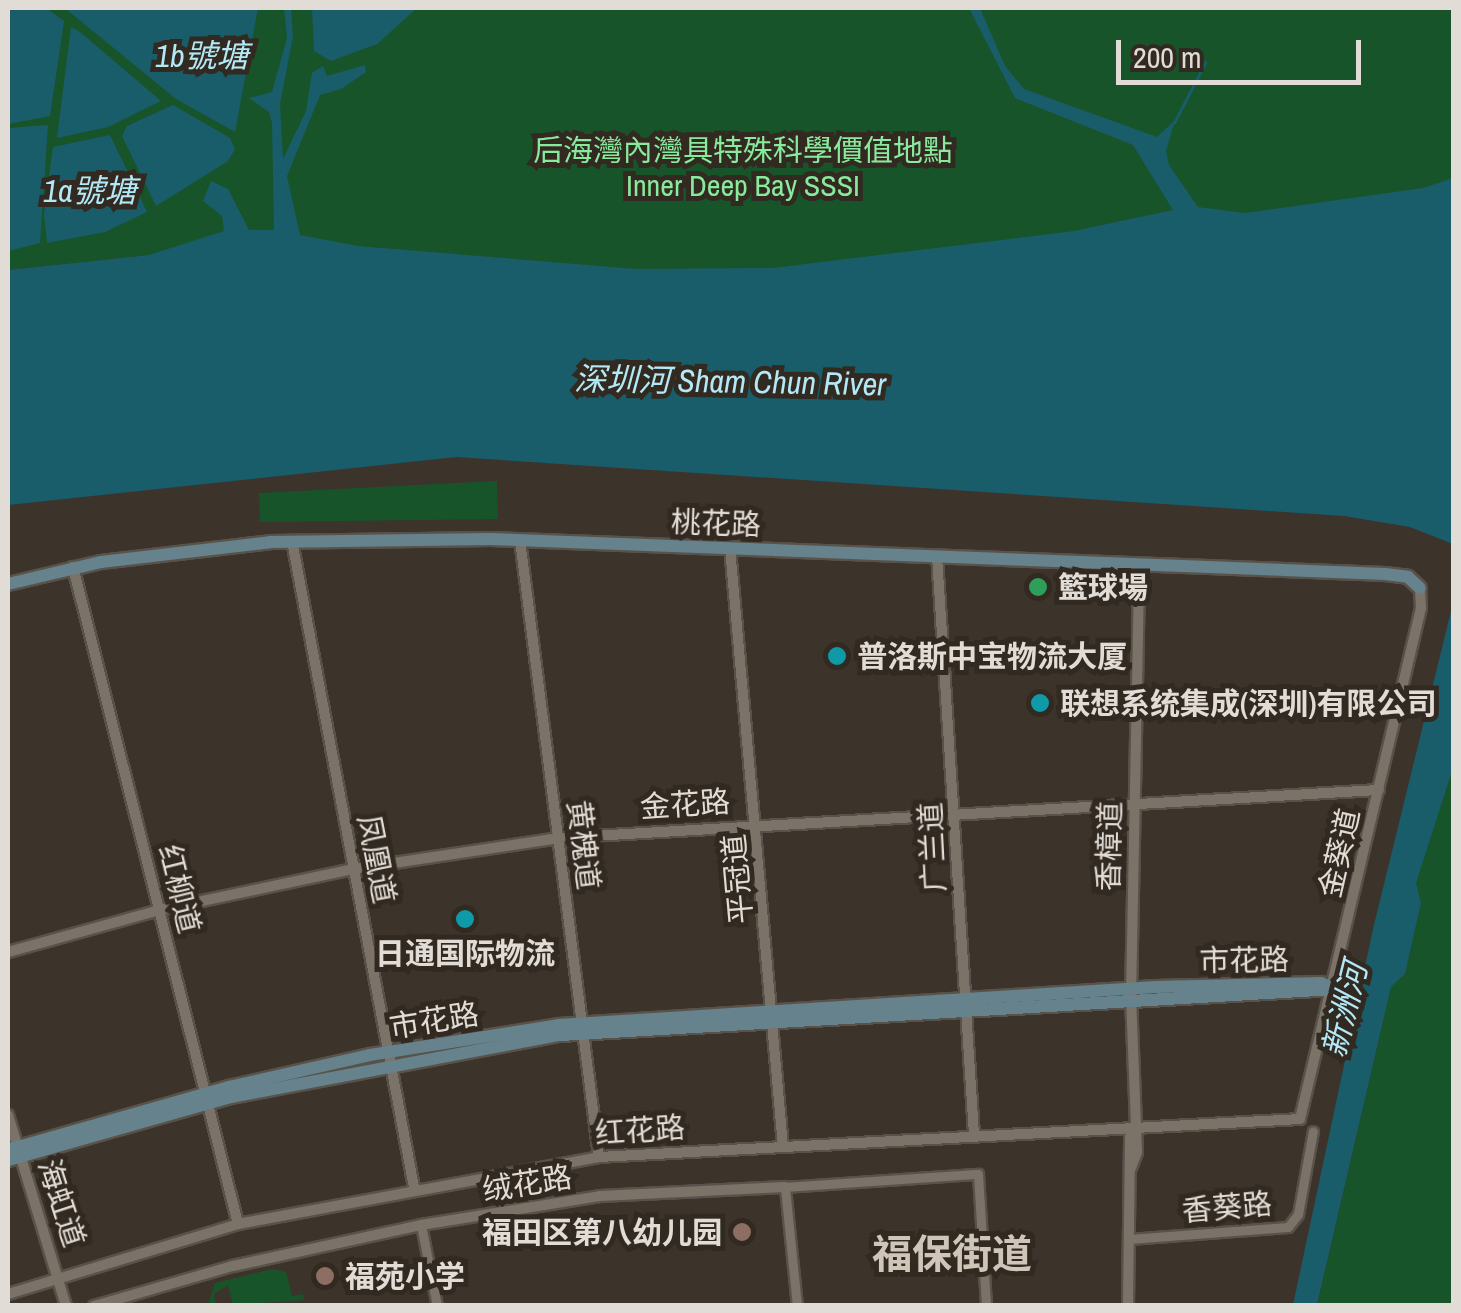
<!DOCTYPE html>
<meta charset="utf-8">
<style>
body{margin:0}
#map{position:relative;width:1461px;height:1313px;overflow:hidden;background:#3c342b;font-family:"Archivo Narrow","Noto Sans SC",sans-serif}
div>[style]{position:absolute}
.green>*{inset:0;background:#185429}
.water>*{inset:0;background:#195d6b}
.stream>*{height:2.5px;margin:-1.25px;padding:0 1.25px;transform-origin:1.25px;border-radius:1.25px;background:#195d6b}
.roads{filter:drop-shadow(2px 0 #58524a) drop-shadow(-2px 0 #58524a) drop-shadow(0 2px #58524a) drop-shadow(0 -2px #58524a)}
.minor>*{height:9px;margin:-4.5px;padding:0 4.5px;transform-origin:4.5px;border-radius:4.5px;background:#7b7368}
.tertiary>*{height:10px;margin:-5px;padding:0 5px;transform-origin:5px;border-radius:5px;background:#7b7368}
.secondary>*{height:12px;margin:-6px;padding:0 6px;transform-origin:6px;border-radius:6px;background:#66828c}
.dots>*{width:28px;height:28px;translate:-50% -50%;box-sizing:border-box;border:5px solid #322a21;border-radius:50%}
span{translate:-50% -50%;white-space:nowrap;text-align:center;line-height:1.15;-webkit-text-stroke:10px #322a21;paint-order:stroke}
.park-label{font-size:30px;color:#87ea9c}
.street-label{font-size:30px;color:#e1dcd6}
.poi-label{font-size:30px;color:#e1dcd6;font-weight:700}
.left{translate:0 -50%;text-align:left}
.right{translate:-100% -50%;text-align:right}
.water-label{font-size:32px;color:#b3e9f6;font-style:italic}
.district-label{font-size:40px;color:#cfc5b9;font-weight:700}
.frame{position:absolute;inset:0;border:10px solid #e1dcd6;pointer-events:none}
.scale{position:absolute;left:1116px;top:40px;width:245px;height:45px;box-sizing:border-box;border:5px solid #e1dcd6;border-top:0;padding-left:12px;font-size:30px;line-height:35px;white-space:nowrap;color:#e1dcd6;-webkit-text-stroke:8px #322a21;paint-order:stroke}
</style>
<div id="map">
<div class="green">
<i style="clip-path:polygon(8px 8px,1453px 8px,1453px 226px,1080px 286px,149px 255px,8px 270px)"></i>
<i style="clip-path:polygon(497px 481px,498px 519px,260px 522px,259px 493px)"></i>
<i style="clip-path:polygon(1453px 768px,1453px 1305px,1317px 1306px,1391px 987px,1405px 974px,1421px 903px,1415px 883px)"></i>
<i style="clip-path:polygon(273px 1269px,286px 1272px,292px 1296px,303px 1294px,304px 1300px,233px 1305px,228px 1285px,214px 1294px,216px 1305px,208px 1305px,215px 1283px)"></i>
</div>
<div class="water">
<i style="clip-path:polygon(8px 8px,46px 8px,64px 21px,50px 116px,8px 124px)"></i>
<i style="clip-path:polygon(258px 8px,235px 132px,176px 99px,66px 9px)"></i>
<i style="clip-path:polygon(284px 8px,291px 8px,293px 36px,280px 104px,283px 159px,306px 111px,312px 73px,323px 66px,327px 76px,365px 65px,366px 72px,341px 89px,320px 95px,287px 176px,300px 235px,358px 246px,636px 269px,773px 268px,1074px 231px,1173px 210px,1133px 145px,1015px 98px,969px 8px,980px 8px,1005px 66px,1024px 89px,1157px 137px,1175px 120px,1166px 151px,1169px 165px,1198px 207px,1245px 213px,1423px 188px,1453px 178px,1453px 544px,1410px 527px,1344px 516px,456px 457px,8px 505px,8px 270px,149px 255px,224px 231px,222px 216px,203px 201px,211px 181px,228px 189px,249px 230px,274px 230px,272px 123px,269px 112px,249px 98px,272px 92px,287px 38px)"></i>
<i style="clip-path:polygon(312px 8px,417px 8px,377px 44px,331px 61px,314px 51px)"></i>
<i style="clip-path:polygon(71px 27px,80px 32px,161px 101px,108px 127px,57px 138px)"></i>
<i style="clip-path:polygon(173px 105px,230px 138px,235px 149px,228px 161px,156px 206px,122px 136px,127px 126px)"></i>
<i style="clip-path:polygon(48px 125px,40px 243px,8px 251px,8px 128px)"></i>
<i style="clip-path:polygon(110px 135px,147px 212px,105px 232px,47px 243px,44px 214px,53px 147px)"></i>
<i style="clip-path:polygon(1453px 603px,1453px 768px,1416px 883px,1421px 903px,1405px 974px,1391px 987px,1317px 1305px,1293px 1305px,1373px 929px)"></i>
</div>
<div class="stream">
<i style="left:1174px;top:123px;width:68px;rotate:-62.7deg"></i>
</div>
<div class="roads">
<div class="minor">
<i style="left:421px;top:1225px;width:83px;rotate:78.8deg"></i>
<i style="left:1129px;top:1239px;width:159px;rotate:-4.3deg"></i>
<i style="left:1288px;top:1227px;width:16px;rotate:-52deg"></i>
<i style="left:1298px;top:1214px;width:84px;rotate:-79.8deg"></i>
<i style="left:797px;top:1306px;width:120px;rotate:-95.8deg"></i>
<i style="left:785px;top:1187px;width:193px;rotate:-3.9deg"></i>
<i style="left:978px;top:1174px;width:132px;rotate:86.5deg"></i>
</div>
<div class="tertiary">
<i style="left:520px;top:540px;width:622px;rotate:82.7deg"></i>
<i style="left:292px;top:541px;width:657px;rotate:79.31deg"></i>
<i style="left:730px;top:548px;width:600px;rotate:84.94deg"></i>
<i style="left:937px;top:556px;width:580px;rotate:86.34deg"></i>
<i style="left:73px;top:567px;width:677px;rotate:75.9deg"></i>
<i style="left:8px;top:952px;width:157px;rotate:-15.5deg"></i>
<i style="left:159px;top:910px;width:199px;rotate:-11.9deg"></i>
<i style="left:354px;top:869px;width:206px;rotate:-8.6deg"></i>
<i style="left:558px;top:838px;width:822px;rotate:-3.35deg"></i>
<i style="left:8px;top:1115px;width:200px;rotate:73.1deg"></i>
<i style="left:1131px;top:1168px;width:17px;rotate:-69deg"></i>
<i style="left:1137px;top:1152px;width:154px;rotate:-92.2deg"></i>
<i style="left:1131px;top:998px;width:432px;rotate:-88.9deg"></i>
<i style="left:8px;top:1294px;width:240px;rotate:-16.9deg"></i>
<i style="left:238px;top:1224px;width:367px;rotate:-10.5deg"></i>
<i style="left:599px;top:1157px;width:702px;rotate:-3.1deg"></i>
<i style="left:1300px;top:1119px;width:525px;rotate:-76.68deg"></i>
<i style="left:1421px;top:608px;width:20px;rotate:-93deg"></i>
<i style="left:94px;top:1306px;width:145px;rotate:-16.1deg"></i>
<i style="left:233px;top:1266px;width:192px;rotate:-12.3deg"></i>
<i style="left:421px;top:1225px;width:181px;rotate:-9.2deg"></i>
<i style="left:600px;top:1196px;width:185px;rotate:-2.8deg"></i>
<i style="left:1128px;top:1306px;width:170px;rotate:-89.3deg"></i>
</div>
<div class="secondary">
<i style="left:8px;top:584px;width:96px;rotate:-13.3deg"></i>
<i style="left:101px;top:562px;width:170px;rotate:-6.7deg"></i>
<i style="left:270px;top:542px;width:221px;rotate:-0.8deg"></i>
<i style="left:491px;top:539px;width:895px;rotate:2.24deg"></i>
<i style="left:1385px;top:574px;width:23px;rotate:7deg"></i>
<i style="left:1408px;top:577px;width:16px;rotate:43deg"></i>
<i style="left:8px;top:1150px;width:230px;rotate:-15.9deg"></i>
<i style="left:229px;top:1087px;width:145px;rotate:-12.8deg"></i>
<i style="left:370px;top:1055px;width:191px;rotate:-9deg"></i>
<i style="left:559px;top:1025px;width:598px;rotate:-3.64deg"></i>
<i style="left:1156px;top:987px;width:165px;rotate:-1.4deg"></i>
<i style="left:1321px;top:983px;width:14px;rotate:25deg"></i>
<i style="left:8px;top:1160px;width:232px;rotate:-15.8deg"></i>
<i style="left:231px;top:1097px;width:335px;rotate:-10.7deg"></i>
<i style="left:560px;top:1035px;width:775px;rotate:-3.4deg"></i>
</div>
</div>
<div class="dots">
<i style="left:1038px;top:587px;background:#2e9e5b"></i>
<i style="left:837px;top:656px;background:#0f9aa8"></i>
<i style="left:1040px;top:703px;background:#0f9aa8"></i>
<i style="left:465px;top:919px;background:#0f9aa8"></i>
<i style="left:742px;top:1232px;background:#8d6e63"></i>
<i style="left:325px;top:1276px;background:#8d6e63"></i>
</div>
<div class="park-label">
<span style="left:743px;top:167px">后海灣內灣具特殊科學價值地點<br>Inner Deep Bay SSSI</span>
</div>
<div class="street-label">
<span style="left:716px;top:523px;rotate:2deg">桃花路</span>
<span style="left:685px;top:804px;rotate:-4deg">金花路</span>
<span style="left:584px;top:845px;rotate:83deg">黄槐道</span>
<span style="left:1109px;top:846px;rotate:-89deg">香樟道</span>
<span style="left:932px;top:847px;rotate:-93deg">广兰道</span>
<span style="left:1339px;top:853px;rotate:-77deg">金葵道</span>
<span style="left:377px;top:859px;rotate:79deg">凤凰道</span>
<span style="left:737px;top:879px;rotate:-95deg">平冠道</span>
<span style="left:180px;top:889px;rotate:76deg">红柳道</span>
<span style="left:1244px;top:960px;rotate:-1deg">市花路</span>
<span style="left:434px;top:1020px;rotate:-9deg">市花路</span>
<span style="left:640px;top:1130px;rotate:-4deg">红花路</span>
<span style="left:527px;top:1183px;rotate:-9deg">绒花路</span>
<span style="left:62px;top:1203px;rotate:72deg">海虹道</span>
<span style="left:1227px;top:1207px;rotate:-5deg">香葵路</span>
</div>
<div class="poi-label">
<span class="left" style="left:1058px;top:587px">籃球場</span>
<span class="left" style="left:857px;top:656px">普洛斯中宝物流大厦</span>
<span class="left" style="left:1060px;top:703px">联想系统集成(深圳)有限公司</span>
<span style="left:465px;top:953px">日通国际物流</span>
<span class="right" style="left:722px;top:1232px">福田区第八幼儿园</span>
<span class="left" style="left:345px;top:1276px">福苑小学</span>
</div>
<div class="water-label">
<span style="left:202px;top:56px">1b號塘</span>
<span style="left:90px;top:191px">1a號塘</span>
<span style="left:730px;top:382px;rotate:1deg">深圳河 Sham Chun River</span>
<span style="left:1345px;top:1010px;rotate:-76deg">新洲河</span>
</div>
<div class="district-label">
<span style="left:952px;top:1254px">福保街道</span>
</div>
<div class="frame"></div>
<div class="scale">200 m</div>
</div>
